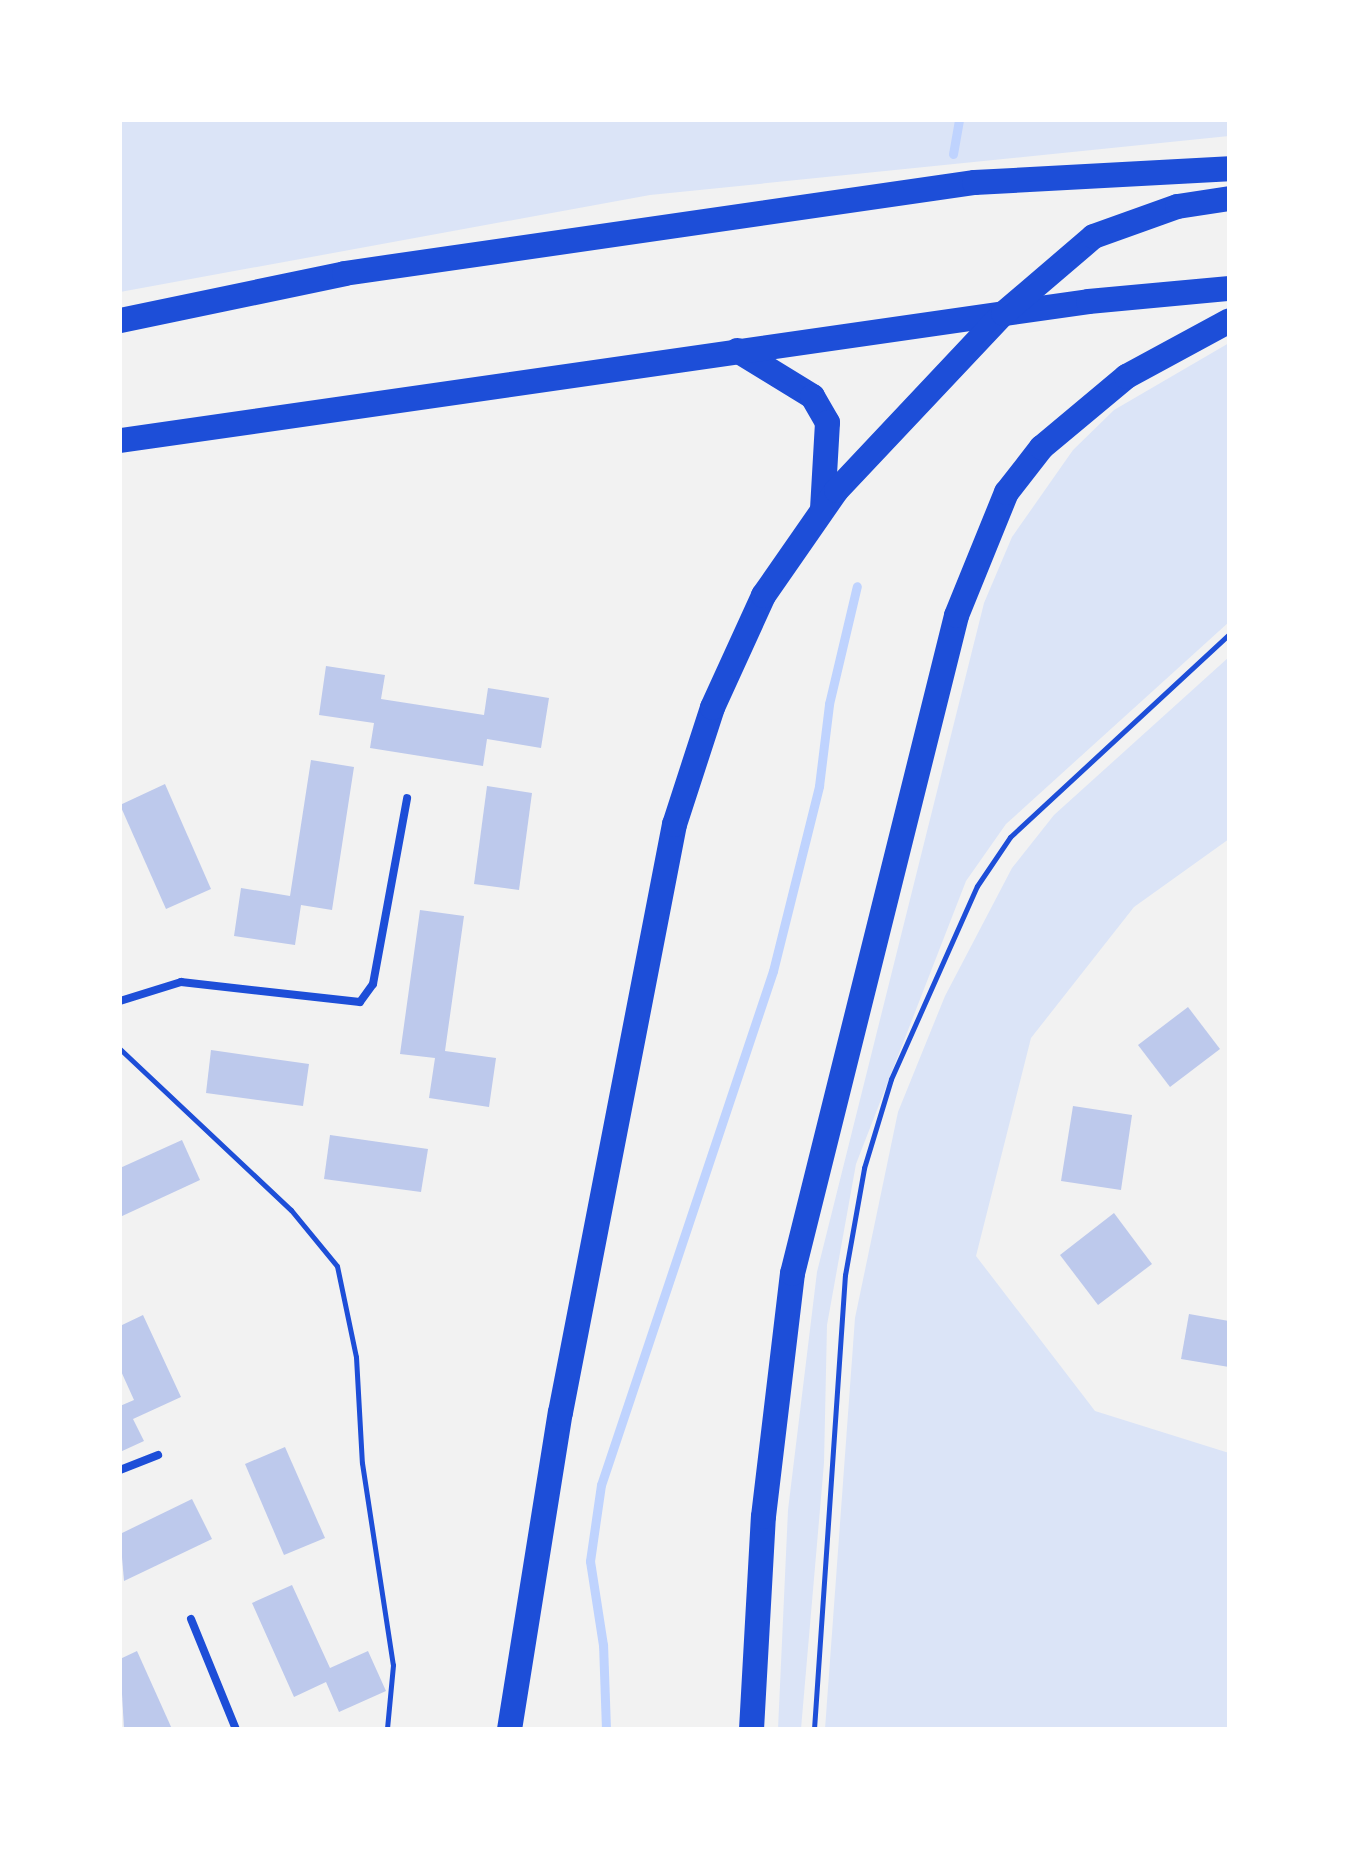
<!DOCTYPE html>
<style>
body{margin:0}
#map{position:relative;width:1349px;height:1849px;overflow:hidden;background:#f2f2f2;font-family:Inter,sans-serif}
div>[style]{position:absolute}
.green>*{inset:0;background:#dbe4f7}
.stream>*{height:9px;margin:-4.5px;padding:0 4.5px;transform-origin:4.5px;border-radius:4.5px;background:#bfd3fe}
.building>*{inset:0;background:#bdc9ec}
.path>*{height:5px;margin:-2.5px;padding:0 2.5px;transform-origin:2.5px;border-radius:2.5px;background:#1d4ed8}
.service>*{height:8px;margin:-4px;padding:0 4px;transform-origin:4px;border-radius:4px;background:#1d4ed8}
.primary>*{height:25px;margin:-12.5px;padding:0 12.5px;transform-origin:12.5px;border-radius:12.5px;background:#1d4ed8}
span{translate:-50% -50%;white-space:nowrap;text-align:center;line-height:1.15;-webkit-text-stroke:9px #fff;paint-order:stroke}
.frame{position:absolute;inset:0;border:122px solid #fff;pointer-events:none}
</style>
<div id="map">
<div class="green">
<i style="clip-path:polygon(120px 120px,1229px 120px,1229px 136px,650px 195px,120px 292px)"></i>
<i style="clip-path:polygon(1229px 343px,1229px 622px,1006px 824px,966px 881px,856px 1164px,827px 1325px,824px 1463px,801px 1729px,778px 1729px,788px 1510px,817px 1272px,984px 603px,1012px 537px,1073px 450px,1114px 410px)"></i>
<i style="clip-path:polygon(1229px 657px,1229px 839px,1134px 907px,1031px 1038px,976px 1256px,1095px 1411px,1229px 1453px,1229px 1729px,825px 1729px,855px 1318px,898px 1112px,945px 996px,1012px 868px,1054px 815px)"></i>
</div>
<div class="stream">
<i style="left:953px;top:154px;width:35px;rotate:-80deg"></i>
<i style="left:606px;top:1729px;width:84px;rotate:-92deg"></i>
<i style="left:603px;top:1645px;width:85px;rotate:-98.8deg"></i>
<i style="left:590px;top:1561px;width:77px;rotate:-81.8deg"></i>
<i style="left:601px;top:1485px;width:542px;rotate:-71.5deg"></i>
<i style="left:773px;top:971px;width:191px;rotate:-76deg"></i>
<i style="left:819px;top:786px;width:83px;rotate:-83deg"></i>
<i style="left:829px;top:704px;width:121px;rotate:-76.7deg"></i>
</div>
<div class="building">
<i style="clip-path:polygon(326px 666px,385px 675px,381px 699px,484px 715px,488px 688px,549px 698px,541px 748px,487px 739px,483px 766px,370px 748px,374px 723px,319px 715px)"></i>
<i style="clip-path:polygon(311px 760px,354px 767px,332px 910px,301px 905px,295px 945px,234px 936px,241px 888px,290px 896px)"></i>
<i style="clip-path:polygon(165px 784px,211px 889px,166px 909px,120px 805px)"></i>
<i style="clip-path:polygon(487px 786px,532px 793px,519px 890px,474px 884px)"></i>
<i style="clip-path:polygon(420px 910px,464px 916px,445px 1051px,496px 1058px,489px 1107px,429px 1098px,435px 1058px,400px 1054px)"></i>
<i style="clip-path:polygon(1188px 1007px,1220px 1049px,1170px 1087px,1138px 1045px)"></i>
<i style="clip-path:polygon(211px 1050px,309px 1064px,303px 1106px,206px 1093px)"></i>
<i style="clip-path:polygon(1073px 1106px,1132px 1115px,1121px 1190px,1061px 1181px)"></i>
<i style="clip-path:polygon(330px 1135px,428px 1149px,421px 1192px,324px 1179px)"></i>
<i style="clip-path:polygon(182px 1140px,200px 1180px,120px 1217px,120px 1168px)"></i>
<i style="clip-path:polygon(1114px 1213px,1152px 1264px,1098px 1305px,1060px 1255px)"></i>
<i style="clip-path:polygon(1189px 1314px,1229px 1321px,1229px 1367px,1181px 1359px)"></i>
<i style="clip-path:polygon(143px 1315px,181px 1397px,133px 1419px,144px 1441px,120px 1452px,120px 1406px,134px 1400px,120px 1369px,120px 1326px)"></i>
<i style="clip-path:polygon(285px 1447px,325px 1538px,284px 1555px,245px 1464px)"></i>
<i style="clip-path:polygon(192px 1499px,212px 1539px,124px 1581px,120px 1534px)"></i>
<i style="clip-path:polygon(292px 1585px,330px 1668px,368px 1651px,386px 1691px,339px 1712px,326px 1682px,294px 1697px,252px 1603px)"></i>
<i style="clip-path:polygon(137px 1651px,172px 1729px,124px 1729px,120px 1659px)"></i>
</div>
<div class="path">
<i style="left:120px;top:1049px;width:235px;rotate:43.3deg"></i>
<i style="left:291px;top:1210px;width:72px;rotate:50.6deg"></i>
<i style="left:337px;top:1266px;width:93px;rotate:78.2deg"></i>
<i style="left:356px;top:1357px;width:106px;rotate:86.8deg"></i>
<i style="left:362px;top:1463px;width:204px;rotate:81.3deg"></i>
<i style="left:393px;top:1665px;width:64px;rotate:95.4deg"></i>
<i style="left:814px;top:1729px;width:455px;rotate:-86.1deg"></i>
<i style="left:845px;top:1275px;width:109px;rotate:-79.9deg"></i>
<i style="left:864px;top:1168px;width:93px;rotate:-73.1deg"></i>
<i style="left:891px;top:1079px;width:211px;rotate:-66deg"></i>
<i style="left:977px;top:886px;width:59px;rotate:-56deg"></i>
<i style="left:1010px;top:837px;width:299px;rotate:-42.8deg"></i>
</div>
<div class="service">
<i style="left:120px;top:1001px;width:64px;rotate:-17.3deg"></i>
<i style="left:181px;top:982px;width:180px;rotate:6.4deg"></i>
<i style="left:360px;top:1002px;width:22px;rotate:-54deg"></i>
<i style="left:373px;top:984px;width:189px;rotate:-79.6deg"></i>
<i style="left:120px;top:1470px;width:41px;rotate:-21.5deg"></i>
<i style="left:191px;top:1619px;width:119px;rotate:67.8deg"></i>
</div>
<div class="primary">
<i style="left:120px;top:320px;width:229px;rotate:-11.8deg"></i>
<i style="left:344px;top:273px;width:637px;rotate:-8.22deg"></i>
<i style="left:974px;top:182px;width:255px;rotate:-3.1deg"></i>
<i style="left:737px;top:350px;width:88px;rotate:31.5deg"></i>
<i style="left:812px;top:396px;width:30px;rotate:60deg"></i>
<i style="left:827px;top:422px;width:86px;rotate:93.3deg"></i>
<i style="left:120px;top:440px;width:978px;rotate:-8.17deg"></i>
<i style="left:1088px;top:301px;width:142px;rotate:-5.3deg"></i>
<i style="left:509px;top:1729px;width:321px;rotate:-80.9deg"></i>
<i style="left:560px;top:1412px;width:599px;rotate:-79.03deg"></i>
<i style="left:674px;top:824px;width:123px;rotate:-72deg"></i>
<i style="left:712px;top:707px;width:123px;rotate:-65.5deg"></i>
<i style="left:763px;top:595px;width:128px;rotate:-55.2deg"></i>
<i style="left:836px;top:490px;width:243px;rotate:-46.7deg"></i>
<i style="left:1003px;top:313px;width:118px;rotate:-40.5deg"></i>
<i style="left:1093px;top:236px;width:89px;rotate:-19.7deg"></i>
<i style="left:1177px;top:206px;width:53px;rotate:-8.7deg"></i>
<i style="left:751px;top:1729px;width:213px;rotate:-86.8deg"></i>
<i style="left:763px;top:1516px;width:245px;rotate:-83.2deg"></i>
<i style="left:792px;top:1273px;width:678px;rotate:-76deg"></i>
<i style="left:956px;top:615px;width:133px;rotate:-67.9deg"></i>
<i style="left:1006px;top:492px;width:57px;rotate:-52.1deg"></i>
<i style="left:1041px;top:447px;width:111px;rotate:-39.9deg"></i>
<i style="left:1126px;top:376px;width:117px;rotate:-28.5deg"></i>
</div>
<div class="frame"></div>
</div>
